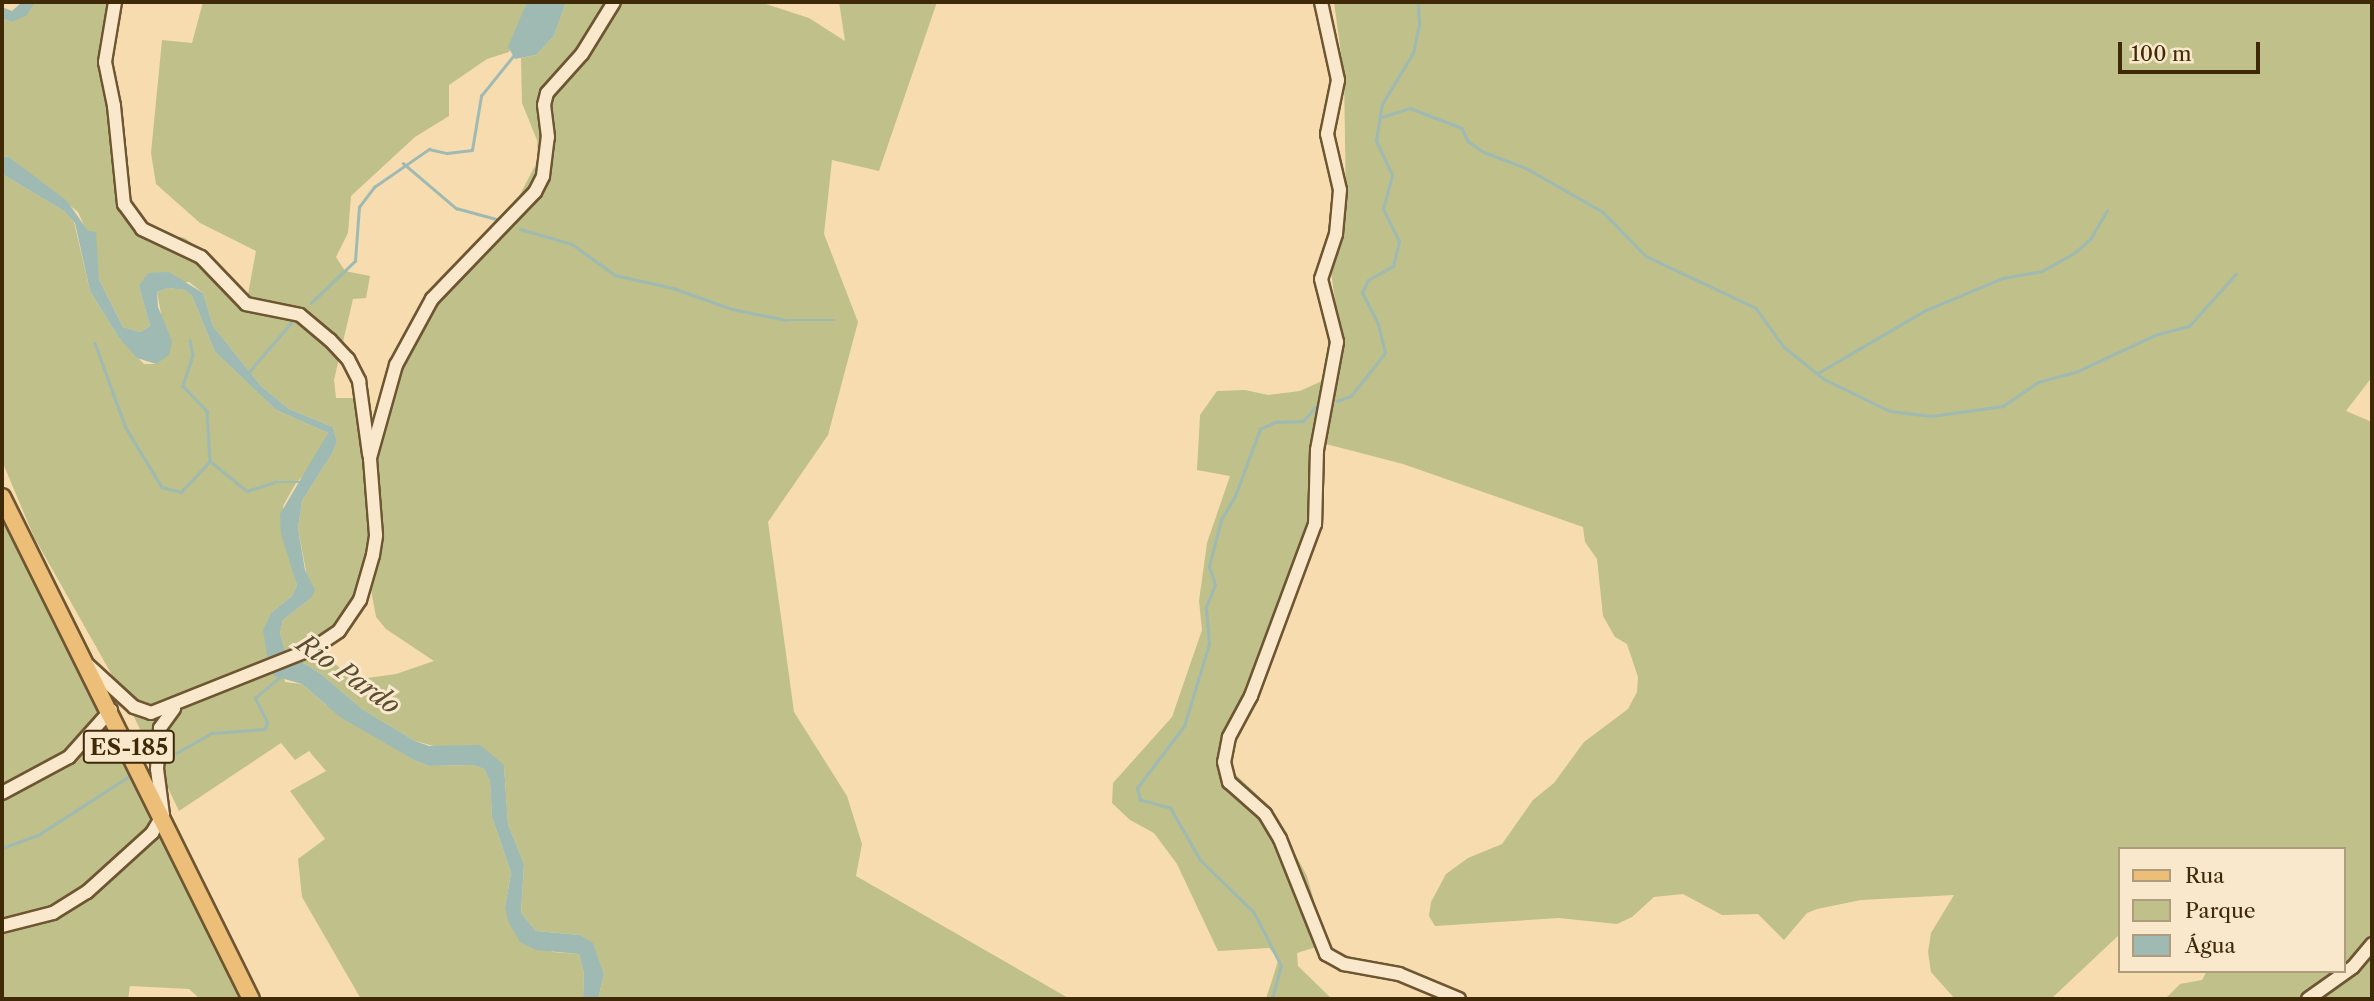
<!DOCTYPE html>
<meta charset="utf-8">
<style>
body{margin:0}
#map{position:relative;width:2374px;height:1001px;overflow:hidden;background:#f7dcb0;font-family:"Libre Caslon Text",serif}
div>[style]{position:absolute}
.green>*{inset:0;background:#bfc08a}
.water>*{inset:0;background:#9ebab2}
.stream>*{height:2.5px;margin:-1.25px;padding:0 1.25px;transform-origin:1.25px;border-radius:1.25px;background:#9ebab2}
.roads{filter:drop-shadow(2px 0 #6d5631) drop-shadow(-2px 0 #6d5631) drop-shadow(0 2px #6d5631) drop-shadow(0 -2px #6d5631)}
.minor>*{height:12px;margin:-6px;padding:0 6px;transform-origin:6px;border-radius:6px;background:#fae8cc}
.major>*{height:16px;margin:-8px;padding:0 8px;transform-origin:8px;border-radius:8px;background:#ecbe78}
span{translate:-50% -50%;white-space:nowrap;text-align:center;line-height:1.15;-webkit-text-stroke:6px #fae8cc;paint-order:stroke}
.shield-label span{padding:2px 5px;background:#fae8cc;border:2px solid;border-radius:5px;-webkit-text-stroke-width:0}
.shield-label{font-size:23px;color:#3f2907;font-weight:700}
.water-label{font-size:26px;color:#574d32;font-style:italic}
.frame{position:absolute;inset:0;border:4px solid #3f2907;pointer-events:none}
.legend{position:absolute;left:2118px;top:847px;width:228px;height:126px;box-sizing:border-box;background:#fae8cc;border:2px solid #af9c7d;margin:0;padding:9px 12px;list-style:none;font-size:21px;color:#3f2907}
.legend li{display:flex;align-items:center;gap:14px;height:35px}
.legend b{width:35px;border:2px solid #af9c7d}
.scale{position:absolute;left:2118px;top:42px;width:142px;height:32px;box-sizing:border-box;border:4px solid #3f2907;border-top:0;padding-left:9px;font-size:21px;line-height:24px;white-space:nowrap;color:#3f2907;-webkit-text-stroke:5px #fae8cc;paint-order:stroke}
</style>
<div id="map">
<div class="green">
<i style="clip-path:polygon(evenodd,35px 2px,118px 2px,111px 52px,121px 109px,126px 192px,132px 208px,158px 233px,185px 238px,202px 251px,248px 294px,256px 251px,200px 223px,156px 184px,151px 153px,162px 40px,192px 43px,203px 2px,527px 2px,509px 52px,487px 59px,449px 85px,449px 116px,415px 137px,351px 196px,348px 233px,336px 257px,345px 271px,370px 276px,366px 298px,353px 299px,334px 380px,336px 398px,363px 398px,366px 421px,374px 423px,439px 294px,513px 208px,538px 160px,537px 140px,522px 103px,521px 58px,536px 55px,554px 36px,566px 2px,760px 2px,809px 18px,845px 41px,839px 2px,937px 2px,879px 171px,832px 160px,824px 234px,858px 322px,828px 435px,768px 522px,794px 712px,847px 796px,862px 844px,856px 876px,1070px 999px,598px 999px,604px 974px,593px 944px,580px 935px,536px 931px,521px 913px,524px 864px,508px 824px,504px 765px,415px 741px,362px 709px,321px 674px,285px 651px,280px 633px,283px 620px,311px 598px,298px 528px,302px 501px,333px 452px,337px 442px,333px 427px,289px 409px,261px 386px,213px 326px,203px 293px,189px 282px,139px 286px,150px 326px,140px 332px,123px 327px,99px 279px,95px 250px,78px 212px,9px 157px,2px 156px,2px 18px,11px 22px,35px 2px,370px 584px,376px 617px,386px 629px,434px 661px,396px 674px,353px 680px,330px 659px,323px 641px,370px 584px)"></i>
<i style="clip-path:polygon(1334px 2px,2372px 2px,2372px 377px,2346px 411px,2372px 422px,2372px 999px,2165px 999px,2180px 984px,2202px 980px,2207px 971px,2344px 971px,2344px 849px,2120px 849px,2120px 934px,2051px 999px,1955px 999px,1931px 972px,1928px 952px,1931px 933px,1954px 895px,1861px 900px,1817px 909px,1807px 913px,1784px 940px,1758px 914px,1722px 915px,1683px 894px,1654px 897px,1632px 917px,1617px 924px,1559px 918px,1435px 926px,1429px 916px,1431px 902px,1446px 874px,1468px 858px,1502px 844px,1533px 800px,1554px 783px,1584px 742px,1628px 709px,1637px 692px,1638px 677px,1627px 644px,1615px 637px,1603px 616px,1597px 559px,1585px 542px,1583px 527px,1403px 464px,1326px 444px,1320px 506px,1227px 746px,1232px 771px,1270px 807px,1307px 876px,1326px 944px,1297px 953px,1298px 966px,1332px 999px,1266px 999px,1279px 958px,1269px 948px,1218px 951px,1177px 864px,1154px 833px,1130px 820px,1112px 803px,1113px 783px,1172px 717px,1202px 630px,1199px 601px,1207px 543px,1230px 476px,1197px 470px,1200px 415px,1217px 391px,1245px 390px,1268px 395px,1300px 391px,1324px 380px,1340px 335px,1331px 272px,1346px 202px,1344px 75px)"></i>
<i style="clip-path:polygon(2px 174px,64px 211px,74px 222px,90px 291px,119px 338px,144px 364px,156px 364px,161px 314px,157px 292px,168px 288px,185px 290px,192px 296px,215px 352px,276px 410px,328px 433px,312px 467px,296px 483px,283px 506px,297px 585px,292px 596px,272px 612px,285px 682px,302px 684px,326px 705px,416px 761px,429px 766px,473px 765px,484px 769px,490px 781px,492px 817px,511px 873px,505px 907px,552px 952px,579px 954px,584px 974px,583px 999px,361px 999px,302px 897px,298px 859px,325px 839px,290px 791px,326px 771px,309px 751px,295px 760px,281px 743px,179px 811px,125px 698px,34px 537px,2px 461px)"></i>
<i style="clip-path:polygon(2px 505px,248px 999px,200px 999px,189px 989px,130px 986px,128px 999px,2px 999px)"></i>
</div>
<div class="water">
<i style="clip-path:polygon(22px 2px,35px 2px,26px 16px,11px 22px,2px 18px,2px 7px,12px 11px)"></i>
<i style="clip-path:polygon(527px 2px,566px 2px,554px 36px,536px 55px,515px 59px,508px 47px)"></i>
<i style="clip-path:polygon(2px 156px,9px 157px,67px 201px,88px 231px,96px 232px,99px 279px,123px 327px,140px 332px,150px 326px,139px 286px,148px 273px,169px 272px,203px 293px,213px 326px,261px 386px,289px 409px,333px 427px,337px 442px,333px 452px,302px 501px,298px 528px,305px 570px,315px 590px,311px 598px,283px 620px,280px 633px,285px 651px,321px 674px,362px 709px,415px 741px,429px 746px,480px 745px,504px 765px,508px 824px,524px 864px,521px 913px,536px 931px,580px 935px,593px 943px,604px 974px,598px 999px,583px 999px,584px 974px,579px 954px,536px 950px,520px 942px,508px 921px,505px 907px,511px 873px,492px 817px,490px 781px,484px 769px,473px 765px,429px 766px,416px 761px,340px 717px,302px 684px,274px 676px,269px 666px,263px 630px,272px 612px,292px 596px,297px 585px,281px 534px,280px 514px,328px 433px,276px 410px,215px 352px,192px 296px,185px 290px,168px 288px,157px 292px,158px 307px,172px 341px,169px 355px,156px 364px,137px 358px,119px 338px,90px 291px,75px 223px,64px 211px,2px 174px)"></i>
</div>
<div class="stream">
<i style="left:1382px;top:117px;width:29px;rotate:-18deg"></i>
<i style="left:1410px;top:108px;width:56px;rotate:21deg"></i>
<i style="left:1462px;top:128px;width:14px;rotate:65deg"></i>
<i style="left:1468px;top:141px;width:19px;rotate:35deg"></i>
<i style="left:1484px;top:152px;width:45px;rotate:20.9deg"></i>
<i style="left:1526px;top:168px;width:89px;rotate:29.7deg"></i>
<i style="left:1603px;top:212px;width:62px;rotate:45.7deg"></i>
<i style="left:1646px;top:256px;width:122px;rotate:25.3deg"></i>
<i style="left:1756px;top:308px;width:48px;rotate:54.3deg"></i>
<i style="left:1784px;top:347px;width:51px;rotate:38.7deg"></i>
<i style="left:1824px;top:379px;width:73px;rotate:25.9deg"></i>
<i style="left:1890px;top:411px;width:41px;rotate:7deg"></i>
<i style="left:1931px;top:416px;width:73px;rotate:-7.9deg"></i>
<i style="left:2003px;top:406px;width:42px;rotate:-34.4deg"></i>
<i style="left:2038px;top:382px;width:39px;rotate:-15deg"></i>
<i style="left:2076px;top:372px;width:87px;rotate:-25.1deg"></i>
<i style="left:2155px;top:335px;width:35px;rotate:-15deg"></i>
<i style="left:2189px;top:326px;width:70px;rotate:-47.9deg"></i>
<i style="left:403px;top:163px;width:70px;rotate:40.3deg"></i>
<i style="left:456px;top:208px;width:46px;rotate:15.3deg"></i>
<i style="left:520px;top:229px;width:54px;rotate:16.1deg"></i>
<i style="left:572px;top:244px;width:53px;rotate:35.8deg"></i>
<i style="left:615px;top:275px;width:59px;rotate:12.6deg"></i>
<i style="left:673px;top:288px;width:63px;rotate:19.6deg"></i>
<i style="left:732px;top:309px;width:55px;rotate:11.5deg"></i>
<i style="left:786px;top:320px;width:48px"></i>
<i style="left:311px;top:303px;width:61px;rotate:-43.7deg"></i>
<i style="left:355px;top:261px;width:54px;rotate:-85.8deg"></i>
<i style="left:359px;top:207px;width:25px;rotate:-53deg"></i>
<i style="left:374px;top:187px;width:67px;rotate:-34.6deg"></i>
<i style="left:429px;top:149px;width:18px;rotate:13deg"></i>
<i style="left:447px;top:153px;width:25px;rotate:-7deg"></i>
<i style="left:472px;top:150px;width:55px;rotate:-80.5deg"></i>
<i style="left:481px;top:96px;width:53px;rotate:-51.2deg"></i>
<i style="left:190px;top:340px;width:15px;rotate:79deg"></i>
<i style="left:193px;top:355px;width:33px;rotate:108deg"></i>
<i style="left:183px;top:386px;width:35px;rotate:46deg"></i>
<i style="left:207px;top:411px;width:50px;rotate:86.6deg"></i>
<i style="left:210px;top:461px;width:48px;rotate:39deg"></i>
<i style="left:247px;top:491px;width:29px;rotate:-18deg"></i>
<i style="left:275px;top:482px;width:24px"></i>
<i style="left:95px;top:343px;width:90px;rotate:70deg"></i>
<i style="left:126px;top:428px;width:69px;rotate:58.6deg"></i>
<i style="left:162px;top:487px;width:20px;rotate:15deg"></i>
<i style="left:181px;top:492px;width:42px;rotate:-46.9deg"></i>
<i style="left:248px;top:373px;width:74px;rotate:-49.4deg"></i>
<i style="left:1818px;top:373px;width:123px;rotate:-30.3deg"></i>
<i style="left:1924px;top:311px;width:86px;rotate:-22.7deg"></i>
<i style="left:2003px;top:278px;width:40px;rotate:-10deg"></i>
<i style="left:2042px;top:271px;width:35px;rotate:-29deg"></i>
<i style="left:2073px;top:254px;width:23px;rotate:-41deg"></i>
<i style="left:2090px;top:239px;width:33px;rotate:-59deg"></i>
<i style="left:1337px;top:401px;width:15px;rotate:-20deg"></i>
<i style="left:1351px;top:396px;width:55px;rotate:-51.7deg"></i>
<i style="left:1385px;top:353px;width:30px;rotate:-104deg"></i>
<i style="left:1378px;top:324px;width:35px;rotate:-117deg"></i>
<i style="left:1362px;top:293px;width:14px;rotate:-65deg"></i>
<i style="left:1368px;top:280px;width:29px;rotate:-29deg"></i>
<i style="left:1393px;top:266px;width:25px;rotate:-76deg"></i>
<i style="left:1399px;top:242px;width:37px;rotate:-116deg"></i>
<i style="left:1383px;top:209px;width:35px;rotate:-75deg"></i>
<i style="left:1392px;top:175px;width:38px;rotate:-115deg"></i>
<i style="left:1376px;top:141px;width:37px;rotate:-81deg"></i>
<i style="left:1382px;top:104px;width:60px;rotate:-58.7deg"></i>
<i style="left:1413px;top:53px;width:30px;rotate:-78deg"></i>
<i style="left:1419px;top:24px;width:22px;rotate:-93deg"></i>
<i style="left:176px;top:753px;width:41px;rotate:-29.1deg"></i>
<i style="left:212px;top:733px;width:53px;rotate:-4.3deg"></i>
<i style="left:265px;top:729px;width:7px;rotate:-74deg"></i>
<i style="left:267px;top:722px;width:27px;rotate:-117deg"></i>
<i style="left:255px;top:698px;width:33px;rotate:-40deg"></i>
<i style="left:2px;top:848px;width:38px;rotate:-20deg"></i>
<i style="left:38px;top:835px;width:111px;rotate:-32.8deg"></i>
<i style="left:1272px;top:999px;width:34px;rotate:-75deg"></i>
<i style="left:1281px;top:966px;width:59px;rotate:-117deg"></i>
<i style="left:1254px;top:913px;width:76px;rotate:-135.5deg"></i>
<i style="left:1200px;top:860px;width:60px;rotate:-120deg"></i>
<i style="left:1170px;top:808px;width:31px;rotate:-165deg"></i>
<i style="left:1140px;top:800px;width:12px;rotate:-104deg"></i>
<i style="left:1137px;top:788px;width:78px;rotate:-52.8deg"></i>
<i style="left:1184px;top:726px;width:86px;rotate:-73deg"></i>
<i style="left:1209px;top:644px;width:37px;rotate:-95deg"></i>
<i style="left:1206px;top:607px;width:24px;rotate:-68deg"></i>
<i style="left:1215px;top:585px;width:20px;rotate:-108deg"></i>
<i style="left:1209px;top:566px;width:48px;rotate:-75.4deg"></i>
<i style="left:1221px;top:520px;width:28px;rotate:-60deg"></i>
<i style="left:1235px;top:496px;width:72px;rotate:-69.5deg"></i>
<i style="left:1260px;top:429px;width:17px;rotate:-25deg"></i>
<i style="left:1275px;top:422px;width:28px;rotate:-2deg"></i>
<i style="left:1303px;top:421px;width:28px;rotate:-48deg"></i>
</div>
<div class="roads">
<div class="minor">
<i style="left:115px;top:2px;width:61px;rotate:99.5deg"></i>
<i style="left:105px;top:62px;width:45px;rotate:78.4deg"></i>
<i style="left:114px;top:106px;width:99px;rotate:84.2deg"></i>
<i style="left:124px;top:204px;width:31px;rotate:54deg"></i>
<i style="left:142px;top:229px;width:65px;rotate:25.4deg"></i>
<i style="left:201px;top:257px;width:65px;rotate:46.2deg"></i>
<i style="left:246px;top:304px;width:55px;rotate:11.5deg"></i>
<i style="left:300px;top:315px;width:39px;rotate:40deg"></i>
<i style="left:330px;top:340px;width:26px;rotate:47deg"></i>
<i style="left:348px;top:359px;width:25px;rotate:63deg"></i>
<i style="left:359px;top:381px;width:74px;rotate:82.2deg"></i>
<i style="left:1321px;top:2px;width:80px;rotate:77.7deg"></i>
<i style="left:1338px;top:80px;width:55px;rotate:101.5deg"></i>
<i style="left:1327px;top:134px;width:57px;rotate:76.9deg"></i>
<i style="left:1340px;top:190px;width:44px;rotate:95.2deg"></i>
<i style="left:1336px;top:234px;width:47px;rotate:108.4deg"></i>
<i style="left:1321px;top:279px;width:65px;rotate:75.7deg"></i>
<i style="left:1337px;top:342px;width:110px;rotate:100.5deg"></i>
<i style="left:1317px;top:450px;width:74px;rotate:91.5deg"></i>
<i style="left:1315px;top:524px;width:184px;rotate:110.4deg"></i>
<i style="left:1251px;top:696px;width:47px;rotate:118.2deg"></i>
<i style="left:1229px;top:737px;width:25px;rotate:101deg"></i>
<i style="left:1224px;top:762px;width:21px;rotate:76deg"></i>
<i style="left:1229px;top:782px;width:48px;rotate:41.6deg"></i>
<i style="left:1265px;top:814px;width:29px;rotate:59deg"></i>
<i style="left:1280px;top:839px;width:124px;rotate:68.2deg"></i>
<i style="left:1326px;top:954px;width:21px;rotate:29deg"></i>
<i style="left:1344px;top:964px;width:56px;rotate:10.3deg"></i>
<i style="left:1399px;top:974px;width:65px;rotate:22.6deg"></i>
<i style="left:88px;top:665px;width:62px;rotate:42.4deg"></i>
<i style="left:134px;top:707px;width:18px;rotate:19deg"></i>
<i style="left:151px;top:713px;width:175px;rotate:-21.7deg"></i>
<i style="left:314px;top:648px;width:30px;rotate:-34deg"></i>
<i style="left:339px;top:631px;width:37px;rotate:-56deg"></i>
<i style="left:360px;top:600px;width:47px;rotate:-73.9deg"></i>
<i style="left:373px;top:555px;width:20px;rotate:-81deg"></i>
<i style="left:376px;top:535px;width:77px;rotate:-94.5deg"></i>
<i style="left:370px;top:458px;width:97px;rotate:-74.4deg"></i>
<i style="left:396px;top:365px;width:75px;rotate:-61.4deg"></i>
<i style="left:432px;top:299px;width:149px;rotate:-46.1deg"></i>
<i style="left:535px;top:192px;width:18px;rotate:-63deg"></i>
<i style="left:543px;top:176px;width:39px;rotate:-83deg"></i>
<i style="left:548px;top:137px;width:32px;rotate:-97deg"></i>
<i style="left:544px;top:105px;width:12px;rotate:-76deg"></i>
<i style="left:547px;top:93px;width:52px;rotate:-48.1deg"></i>
<i style="left:582px;top:54px;width:61px;rotate:-58.4deg"></i>
<i style="left:2px;top:793px;width:76px;rotate:-28.2deg"></i>
<i style="left:69px;top:757px;width:63px;rotate:-48.2deg"></i>
<i style="left:2px;top:926px;width:53px;rotate:-14.3deg"></i>
<i style="left:53px;top:913px;width:40px;rotate:-32deg"></i>
<i style="left:87px;top:892px;width:88px;rotate:-42.2deg"></i>
<i style="left:152px;top:833px;width:21px;rotate:-59deg"></i>
<i style="left:163px;top:815px;width:46px;rotate:-97.4deg"></i>
<i style="left:157px;top:769px;width:41px;rotate:-85.8deg"></i>
<i style="left:160px;top:728px;width:24px;rotate:-54deg"></i>
<i style="left:2308px;top:999px;width:55px;rotate:-35.4deg"></i>
<i style="left:2353px;top:967px;width:30px;rotate:-50deg"></i>
</div>
<div class="major">
<i style="left:2px;top:497px;width:560px;rotate:63.62deg"></i>
</div>
</div>
<div class="shield-label">
<span style="left:129px;top:747px">ES-185</span>
</div>
<div class="water-label">
<span style="left:348px;top:675px;rotate:35deg">Rio Pardo</span>
</div>
<div class="frame"></div>
<ul class="legend">
<li><b style="height:9px;background:#ecbe78"></b>Rua</li>
<li><b style="height:19px;background:#bfc08a"></b>Parque</li>
<li><b style="height:19px;background:#9ebab2"></b>Água</li>
</ul>
<div class="scale">100 m</div>
</div>
